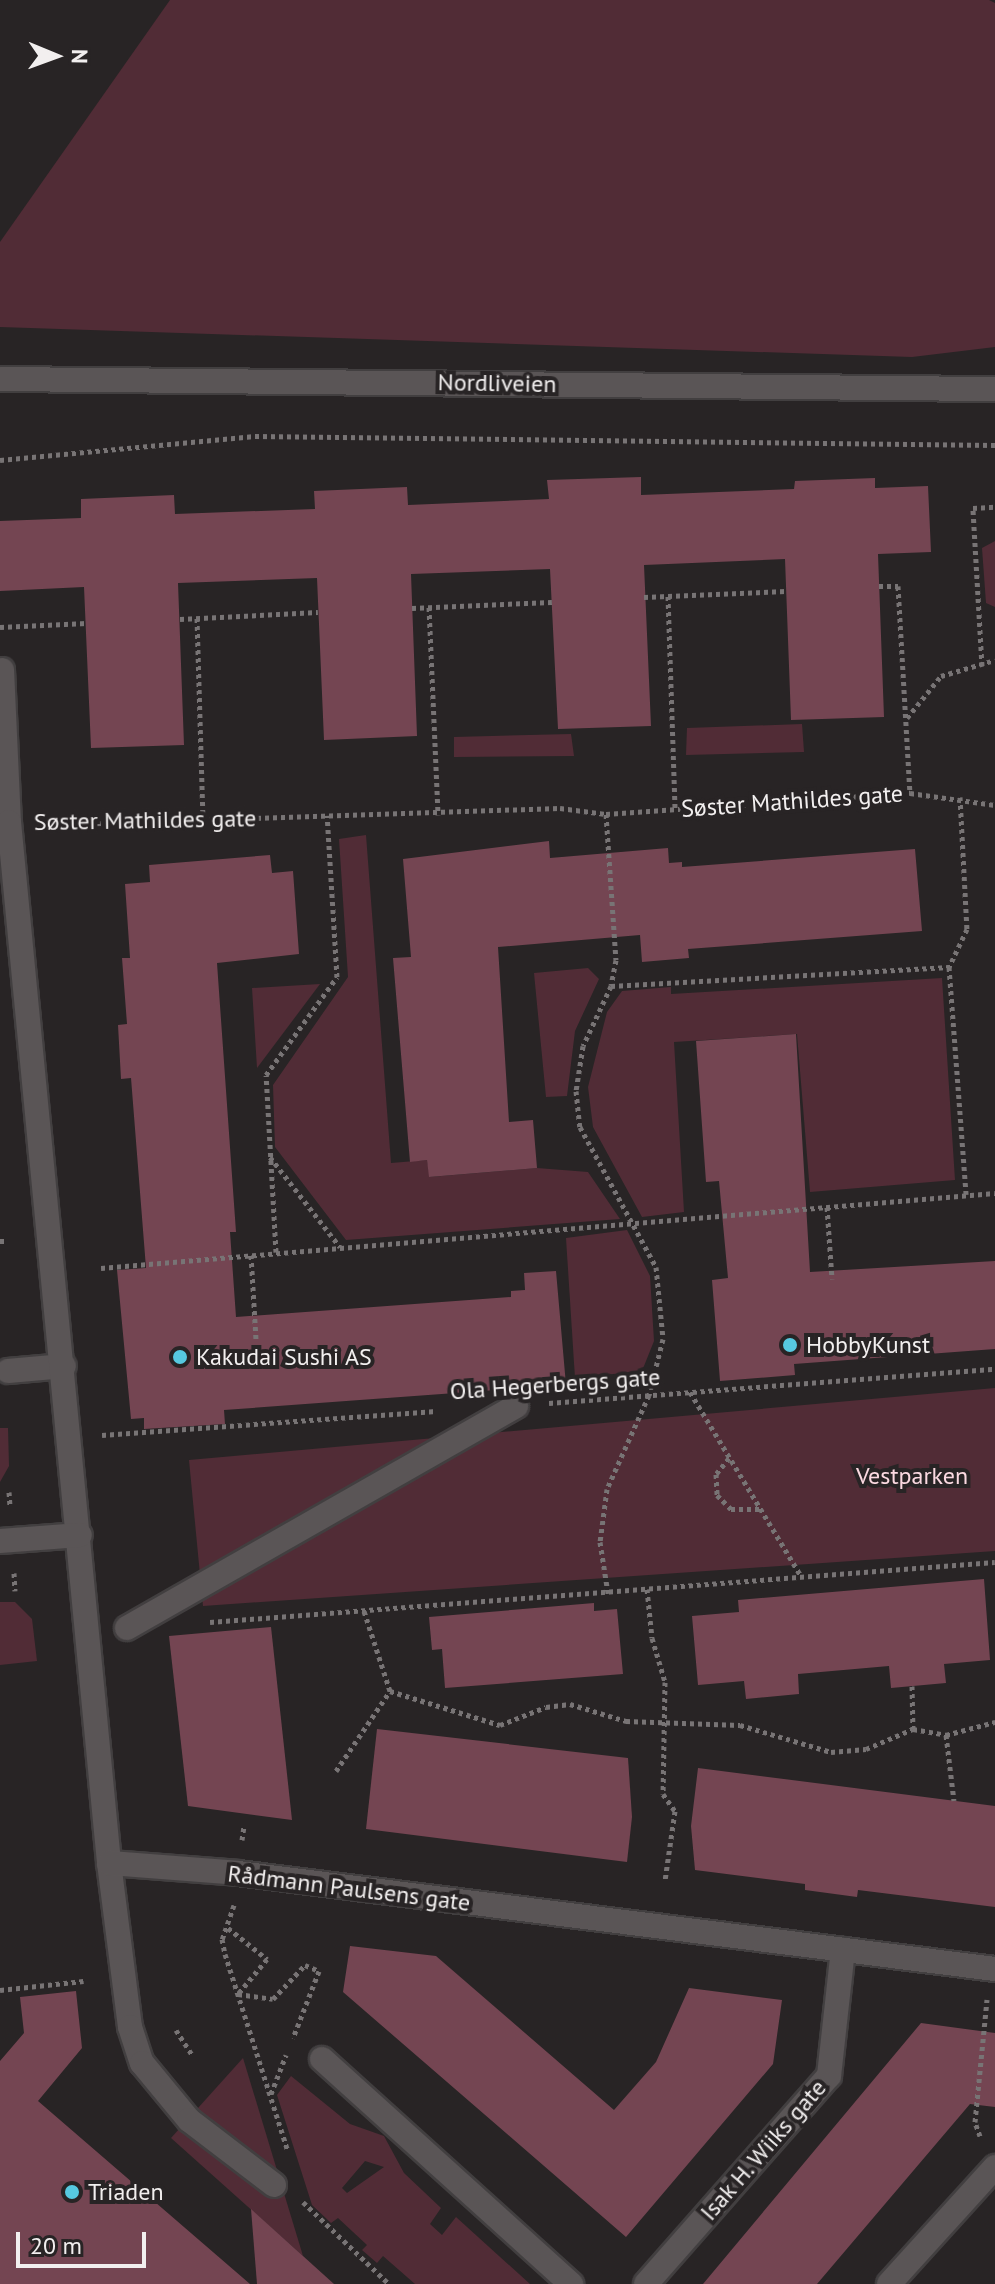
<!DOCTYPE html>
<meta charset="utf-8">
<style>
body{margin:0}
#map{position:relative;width:995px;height:2284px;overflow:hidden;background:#282425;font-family:"PT Sans",sans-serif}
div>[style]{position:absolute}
.green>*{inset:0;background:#512c36}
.building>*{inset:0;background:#744552}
.path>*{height:5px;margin-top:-2.5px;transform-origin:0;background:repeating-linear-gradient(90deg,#787475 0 4px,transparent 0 8px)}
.roads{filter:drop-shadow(2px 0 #423f40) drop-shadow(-2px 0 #423f40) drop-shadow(0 2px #423f40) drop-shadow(0 -2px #423f40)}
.service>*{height:24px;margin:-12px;padding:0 12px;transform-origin:12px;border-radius:12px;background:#5a5556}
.pedestrian>*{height:24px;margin:-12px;padding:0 12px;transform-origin:12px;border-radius:12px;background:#5a5556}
.minor>*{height:24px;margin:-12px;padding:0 12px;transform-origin:12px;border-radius:12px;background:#5a5556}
.secondary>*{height:24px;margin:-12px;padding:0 12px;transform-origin:12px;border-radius:12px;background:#5a5556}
.dots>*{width:22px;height:22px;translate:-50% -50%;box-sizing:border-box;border:4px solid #282425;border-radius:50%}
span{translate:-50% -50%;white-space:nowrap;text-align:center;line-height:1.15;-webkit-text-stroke:8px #282425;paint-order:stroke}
.street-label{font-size:24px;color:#f2efef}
.poi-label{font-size:24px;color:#f2efef}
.left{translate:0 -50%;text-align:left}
.park-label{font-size:24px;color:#fbd9e1}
.north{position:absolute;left:16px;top:16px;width:80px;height:80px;-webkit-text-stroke:6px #282425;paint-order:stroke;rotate:91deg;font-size:22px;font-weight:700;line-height:32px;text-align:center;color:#f2efef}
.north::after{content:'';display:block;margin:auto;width:28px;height:36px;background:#f2efef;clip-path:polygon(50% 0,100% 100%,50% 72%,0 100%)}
.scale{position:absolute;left:16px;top:2232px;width:130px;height:36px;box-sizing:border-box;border:4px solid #f2efef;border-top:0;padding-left:10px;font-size:24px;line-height:28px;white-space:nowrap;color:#f2efef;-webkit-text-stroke:6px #282425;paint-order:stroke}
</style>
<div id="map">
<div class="green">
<i style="clip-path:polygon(170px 0,989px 0,995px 3px,995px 347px,912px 357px,0 327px,0 242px)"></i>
<i style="clip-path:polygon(995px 541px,995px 607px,986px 603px,982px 548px)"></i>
<i style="clip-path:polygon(802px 724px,804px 752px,686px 755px,687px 728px)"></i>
<i style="clip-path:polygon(571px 734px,574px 756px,454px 757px,454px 737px)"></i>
<i style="clip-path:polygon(366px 835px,391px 1163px,427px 1160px,430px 1177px,537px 1168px,588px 1172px,620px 1219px,346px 1240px,275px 1147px,273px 1085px,348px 977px,339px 839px)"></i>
<i style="clip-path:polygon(588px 968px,599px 979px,575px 1031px,567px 1096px,546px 1097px,534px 973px)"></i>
<i style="clip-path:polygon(942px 978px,955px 1180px,810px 1192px,797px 1034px,674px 1042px,684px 1212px,642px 1217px,593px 1127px,588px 1087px,607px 1012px,622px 991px,671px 987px,671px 994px)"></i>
<i style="clip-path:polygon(320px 984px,257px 1068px,252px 988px)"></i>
<i style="clip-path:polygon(627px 1230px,650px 1276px,654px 1341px,642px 1371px,575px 1378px,566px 1238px)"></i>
<i style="clip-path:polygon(995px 1388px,995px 1551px,203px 1606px,189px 1460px)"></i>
<i style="clip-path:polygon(0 1428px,8px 1428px,9px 1466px,0 1482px)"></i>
<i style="clip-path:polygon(0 1602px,15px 1602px,32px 1619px,37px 1661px,0 1665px)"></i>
<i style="clip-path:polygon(243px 2058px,303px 2256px,171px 2138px)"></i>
<i style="clip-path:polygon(evenodd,291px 2076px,350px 2124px,384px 2136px,404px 2173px,441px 2208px,430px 2224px,442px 2235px,456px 2217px,530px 2284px,415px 2284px,383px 2256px,377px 2263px,362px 2250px,367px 2245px,338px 2218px,331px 2223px,312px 2205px,277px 2095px,291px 2076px,365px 2161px,384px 2167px,347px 2193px,342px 2188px,365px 2161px)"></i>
</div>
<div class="building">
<i style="clip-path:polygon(641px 477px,641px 495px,794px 489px,795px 481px,875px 478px,875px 488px,928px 486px,931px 552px,878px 554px,884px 717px,791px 720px,785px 559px,644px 565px,651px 726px,558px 729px,550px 569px,411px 574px,417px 736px,324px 740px,317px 578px,178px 583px,184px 745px,91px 748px,84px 587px,0 591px,0 521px,81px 518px,81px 499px,174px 495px,175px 514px,315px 509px,314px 491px,407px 487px,408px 505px,549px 499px,547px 480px)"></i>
<i style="clip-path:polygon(549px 841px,550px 858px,668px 848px,669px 863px,682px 862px,682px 867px,915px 849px,922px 931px,688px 949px,689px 958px,642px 962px,640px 935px,498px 947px,509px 1122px,533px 1120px,537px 1168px,429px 1177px,427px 1160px,410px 1162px,393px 958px,411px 957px,403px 859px)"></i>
<i style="clip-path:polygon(270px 855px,272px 873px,293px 871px,299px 954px,217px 963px,236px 1232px,230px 1232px,236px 1317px,511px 1297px,511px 1291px,525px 1290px,524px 1273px,556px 1271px,566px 1385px,224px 1410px,225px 1424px,144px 1429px,144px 1418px,131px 1419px,117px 1270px,146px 1268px,131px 1078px,121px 1079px,118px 1025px,127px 1024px,122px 958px,130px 958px,125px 884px,150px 882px,149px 865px)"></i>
<i style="clip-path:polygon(796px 1034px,810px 1272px,995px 1261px,995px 1349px,794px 1364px,795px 1375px,720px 1381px,712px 1280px,728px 1278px,719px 1181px,706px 1182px,696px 1041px)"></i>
<i style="clip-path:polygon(984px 1579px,990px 1660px,944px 1664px,946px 1683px,891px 1688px,889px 1666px,798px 1674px,799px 1694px,746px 1699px,744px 1681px,698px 1685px,692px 1616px,739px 1612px,738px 1600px)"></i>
<i style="clip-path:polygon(594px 1603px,594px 1611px,617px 1609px,623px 1674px,445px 1688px,442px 1649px,432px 1650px,429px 1617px)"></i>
<i style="clip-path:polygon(271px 1627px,292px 1820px,188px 1806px,169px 1636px)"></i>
<i style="clip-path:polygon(377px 1729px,628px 1758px,632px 1817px,627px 1862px,366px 1829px)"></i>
<i style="clip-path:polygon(698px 1768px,995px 1806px,995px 1907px,858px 1890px,857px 1897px,805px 1890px,805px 1884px,695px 1870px,691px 1826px)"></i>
<i style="clip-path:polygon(350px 1946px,436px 1956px,614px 2110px,656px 2062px,689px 1988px,782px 2000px,773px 2064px,626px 2237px,343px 1992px)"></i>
<i style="clip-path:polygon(76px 1991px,82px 2048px,38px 2101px,250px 2284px,0 2284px,0 2061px,24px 2033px,20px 1997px)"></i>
<i style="clip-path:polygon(921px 2023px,995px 2033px,995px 2107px,970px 2104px,817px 2284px,703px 2284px)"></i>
<i style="clip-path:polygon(251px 2209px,334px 2284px,257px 2284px)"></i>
</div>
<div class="path">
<i style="left:0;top:460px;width:256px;rotate:-5.4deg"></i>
<i style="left:255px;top:436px;width:740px;rotate:0.7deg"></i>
<i style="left:879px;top:586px;width:19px"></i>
<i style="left:898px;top:586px;width:207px;rotate:86.7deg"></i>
<i style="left:668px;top:596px;width:212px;rotate:88.1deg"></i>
<i style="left:644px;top:597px;width:142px;rotate:-2.4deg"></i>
<i style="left:429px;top:607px;width:208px;rotate:87.5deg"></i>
<i style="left:412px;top:608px;width:140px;rotate:-2.5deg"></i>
<i style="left:197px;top:618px;width:201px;rotate:88.3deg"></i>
<i style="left:180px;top:619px;width:138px;rotate:-2.9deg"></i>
<i style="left:0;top:627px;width:87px;rotate:-2.6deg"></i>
<i style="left:982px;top:666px;width:158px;rotate:-93.3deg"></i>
<i style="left:973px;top:508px;width:22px;rotate:-3deg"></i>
<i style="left:907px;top:718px;width:54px;rotate:-51deg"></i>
<i style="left:941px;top:676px;width:56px;rotate:-16.5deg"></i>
<i style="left:960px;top:797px;width:132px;rotate:87deg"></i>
<i style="left:967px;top:929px;width:42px;rotate:115.3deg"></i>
<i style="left:949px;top:967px;width:228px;rotate:85.7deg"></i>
<i style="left:606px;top:814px;width:146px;rotate:86.1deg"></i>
<i style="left:616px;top:960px;width:26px;rotate:101deg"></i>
<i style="left:611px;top:986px;width:66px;rotate:115deg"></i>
<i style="left:583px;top:1046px;width:46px;rotate:98.8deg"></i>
<i style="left:576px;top:1091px;width:36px;rotate:84deg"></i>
<i style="left:580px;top:1127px;width:159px;rotate:61.5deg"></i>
<i style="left:656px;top:1267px;width:72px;rotate:84.4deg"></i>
<i style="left:663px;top:1339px;width:58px;rotate:104deg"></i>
<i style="left:649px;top:1395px;width:103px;rotate:114.1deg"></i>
<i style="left:607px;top:1489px;width:53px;rotate:97.5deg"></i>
<i style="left:600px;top:1542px;width:52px;rotate:81.1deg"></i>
<i style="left:41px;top:825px;width:519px;rotate:-1.88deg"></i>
<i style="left:560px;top:808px;width:46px;rotate:7.4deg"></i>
<i style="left:606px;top:814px;width:305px;rotate:-4deg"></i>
<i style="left:910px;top:793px;width:86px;rotate:8deg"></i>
<i style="left:611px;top:986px;width:339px;rotate:-3.2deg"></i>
<i style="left:270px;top:1157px;width:114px;rotate:52.1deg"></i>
<i style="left:827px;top:1207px;width:72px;rotate:86deg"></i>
<i style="left:0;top:1241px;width:4px"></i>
<i style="left:276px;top:1252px;width:177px;rotate:-93.2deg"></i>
<i style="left:266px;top:1075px;width:121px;rotate:-54.1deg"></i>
<i style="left:337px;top:977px;width:162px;rotate:-93.5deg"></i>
<i style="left:251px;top:1255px;width:85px;rotate:86.6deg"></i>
<i style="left:101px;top:1268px;width:897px;rotate:-4.8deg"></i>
<i style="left:690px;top:1392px;width:215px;rotate:58.9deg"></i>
<i style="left:549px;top:1403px;width:447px;rotate:-4.4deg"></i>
<i style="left:102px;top:1435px;width:335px;rotate:-4.1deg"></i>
<i style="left:729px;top:1458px;width:21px;rotate:129deg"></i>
<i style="left:716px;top:1474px;width:21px;rotate:87deg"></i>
<i style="left:717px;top:1495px;width:20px;rotate:45deg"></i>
<i style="left:731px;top:1509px;width:30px"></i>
<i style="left:9px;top:1492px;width:15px;rotate:86deg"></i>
<i style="left:14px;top:1573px;width:18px;rotate:87deg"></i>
<i style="left:647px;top:1589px;width:49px;rotate:84.2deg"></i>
<i style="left:652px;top:1638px;width:46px;rotate:73.5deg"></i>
<i style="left:665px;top:1682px;width:112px;rotate:91deg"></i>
<i style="left:663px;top:1794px;width:21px;rotate:55deg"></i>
<i style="left:675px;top:1811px;width:70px;rotate:98.2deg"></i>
<i style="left:210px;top:1622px;width:787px;rotate:-4.37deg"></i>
<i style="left:912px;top:1686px;width:43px;rotate:88.7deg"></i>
<i style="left:390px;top:1691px;width:115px;rotate:17.2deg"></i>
<i style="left:500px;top:1725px;width:49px;rotate:-21.4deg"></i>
<i style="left:546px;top:1707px;width:24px;rotate:-7deg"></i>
<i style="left:570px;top:1704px;width:59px;rotate:16.9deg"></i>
<i style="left:626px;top:1721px;width:114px;rotate:2deg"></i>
<i style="left:740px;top:1725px;width:95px;rotate:16.5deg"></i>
<i style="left:831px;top:1752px;width:35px;rotate:-5deg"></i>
<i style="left:866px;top:1749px;width:51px;rotate:-23.1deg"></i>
<i style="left:913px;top:1729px;width:34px;rotate:10deg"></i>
<i style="left:946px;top:1735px;width:51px;rotate:-14.9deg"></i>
<i style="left:946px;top:1735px;width:66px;rotate:83.1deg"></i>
<i style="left:336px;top:1771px;width:97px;rotate:-56deg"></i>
<i style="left:390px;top:1691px;width:84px;rotate:-108deg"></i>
<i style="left:242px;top:1840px;width:15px;rotate:-82deg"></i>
<i style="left:234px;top:1905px;width:36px;rotate:109deg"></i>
<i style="left:222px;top:1939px;width:15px;rotate:79deg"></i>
<i style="left:225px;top:1954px;width:207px;rotate:72.3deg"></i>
<i style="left:228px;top:1928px;width:50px;rotate:38.5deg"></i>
<i style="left:267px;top:1959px;width:45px;rotate:129.6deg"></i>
<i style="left:238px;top:1994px;width:35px;rotate:8deg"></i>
<i style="left:273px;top:1999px;width:47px;rotate:-46.7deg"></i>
<i style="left:305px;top:1965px;width:15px;rotate:23deg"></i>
<i style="left:319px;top:1971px;width:72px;rotate:111.2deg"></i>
<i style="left:0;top:1990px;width:84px;rotate:-6.1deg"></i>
<i style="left:176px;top:2030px;width:31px;rotate:57deg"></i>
<i style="left:271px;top:2094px;width:42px;rotate:-69deg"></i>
<i style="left:980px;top:2136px;width:15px;rotate:-110deg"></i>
<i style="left:975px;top:2122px;width:123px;rotate:-84.4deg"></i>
<i style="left:303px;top:2202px;width:119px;rotate:43.6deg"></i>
</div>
<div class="roads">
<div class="service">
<i style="left:2px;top:670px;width:152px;rotate:87.4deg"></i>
<i style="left:8px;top:1371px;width:56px;rotate:-5.1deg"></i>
<i style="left:109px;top:1863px;width:165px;rotate:82.7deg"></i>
<i style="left:130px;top:2027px;width:38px;rotate:72deg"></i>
<i style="left:142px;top:2063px;width:74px;rotate:50.5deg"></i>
<i style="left:189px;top:2120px;width:107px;rotate:37.4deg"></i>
<i style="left:322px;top:2059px;width:336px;rotate:42.1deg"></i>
<i style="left:646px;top:2284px;width:277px;rotate:-48.7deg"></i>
<i style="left:829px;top:2076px;width:127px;rotate:-83.7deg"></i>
<i style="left:889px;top:2284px;width:158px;rotate:-47.8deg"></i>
</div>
<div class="pedestrian">
<i style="left:127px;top:1628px;width:448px;rotate:-29.7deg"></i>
</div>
<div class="minor">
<i style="left:9px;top:822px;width:1046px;rotate:84.51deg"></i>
<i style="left:109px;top:1863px;width:129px;rotate:4.4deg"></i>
<i style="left:238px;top:1873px;width:763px;rotate:7.23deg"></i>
<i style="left:0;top:1541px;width:80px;rotate:-4.3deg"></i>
</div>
<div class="secondary">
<i style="left:0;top:379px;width:995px;rotate:0.58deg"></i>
</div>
</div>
<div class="dots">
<i style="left:790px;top:1345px;background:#56c9e0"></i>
<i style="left:180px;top:1357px;background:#56c9e0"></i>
<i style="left:72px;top:2192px;background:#56c9e0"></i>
</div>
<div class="street-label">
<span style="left:497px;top:383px;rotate:1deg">Nordliveien</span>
<span style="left:792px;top:801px;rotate:-4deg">Søster Mathildes gate</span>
<span style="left:145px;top:820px;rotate:-1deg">Søster Mathildes gate</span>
<span style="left:555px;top:1384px;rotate:-4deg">Ola Hegerbergs gate</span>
<span style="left:349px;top:1888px;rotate:7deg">Rådmann Paulsens gate</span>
<span style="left:763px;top:2150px;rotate:-49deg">Isak H. Wiiks gate</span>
</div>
<div class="poi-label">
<span class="left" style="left:806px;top:1345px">HobbyKunst</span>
<span class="left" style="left:196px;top:1357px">Kakudai Sushi AS</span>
<span class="left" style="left:88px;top:2192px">Triaden</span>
</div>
<div class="park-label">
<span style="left:912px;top:1476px">Vestparken</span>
</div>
<div class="north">N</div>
<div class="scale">20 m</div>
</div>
